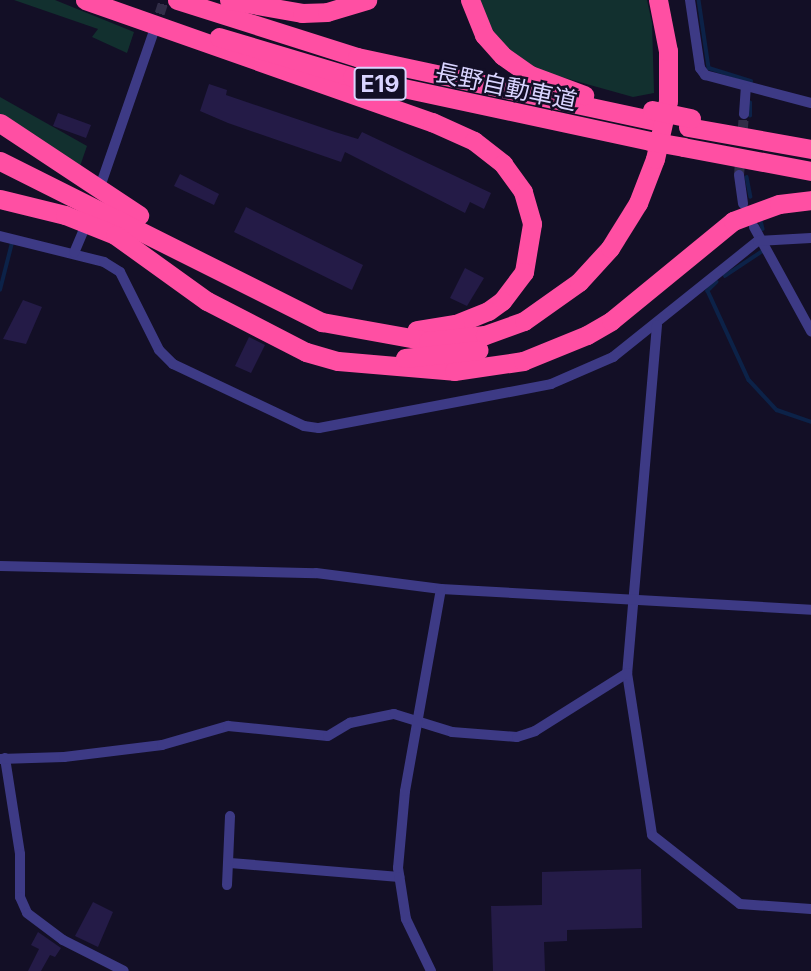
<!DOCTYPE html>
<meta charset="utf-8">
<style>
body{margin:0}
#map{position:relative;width:811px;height:971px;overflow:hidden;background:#130f26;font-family:Inter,"Noto Sans JP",sans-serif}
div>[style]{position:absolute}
.green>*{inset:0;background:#12302f}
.stream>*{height:3.5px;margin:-1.75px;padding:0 1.75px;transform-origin:1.75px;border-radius:1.75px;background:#0c2248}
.building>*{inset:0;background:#241b47}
.minor-tunnel>*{height:10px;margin-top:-5px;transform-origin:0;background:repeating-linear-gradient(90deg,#312d47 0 10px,transparent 0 15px)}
.minor>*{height:10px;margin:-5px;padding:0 5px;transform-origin:5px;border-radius:5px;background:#3d3a85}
.motorway>*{height:19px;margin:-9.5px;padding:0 9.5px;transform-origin:9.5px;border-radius:9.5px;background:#ff4fa3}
.motorway-bridge>*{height:19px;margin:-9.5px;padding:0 9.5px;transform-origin:9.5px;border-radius:9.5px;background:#ff4fa3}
span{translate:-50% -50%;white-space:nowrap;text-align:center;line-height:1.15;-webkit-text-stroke:5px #130f26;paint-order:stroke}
.shield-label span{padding:2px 5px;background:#130f26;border:2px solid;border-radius:5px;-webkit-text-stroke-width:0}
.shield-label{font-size:23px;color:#d9d4ff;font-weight:700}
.street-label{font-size:24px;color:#d9d4ff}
</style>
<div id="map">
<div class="green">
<i style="clip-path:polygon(14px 0,55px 0,134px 32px,127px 53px,92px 37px,98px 29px)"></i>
<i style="clip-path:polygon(478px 0,647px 0,652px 23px,654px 93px,633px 97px,540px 71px,495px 39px)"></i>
<i style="clip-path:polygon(0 97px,87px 146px,79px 169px,0 115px)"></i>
</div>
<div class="stream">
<i style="left:699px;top:0;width:69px;rotate:81.6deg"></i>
<i style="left:709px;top:68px;width:44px;rotate:17.2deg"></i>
<i style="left:750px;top:116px;width:13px;rotate:-90deg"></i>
<i style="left:747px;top:177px;width:20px;rotate:79deg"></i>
<i style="left:761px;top:221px;width:8px;rotate:76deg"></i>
<i style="left:725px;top:276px;width:43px;rotate:-33.7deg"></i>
<i style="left:717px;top:282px;width:13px;rotate:135deg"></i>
<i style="left:708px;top:291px;width:98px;rotate:65.3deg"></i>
<i style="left:749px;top:380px;width:41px;rotate:47deg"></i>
<i style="left:777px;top:410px;width:36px;rotate:19deg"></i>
<i style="left:0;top:290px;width:49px;rotate:-75.7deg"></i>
</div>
<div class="building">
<i style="clip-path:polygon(209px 84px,227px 90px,226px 95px,335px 132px,358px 139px,362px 132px,491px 193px,484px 209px,470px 202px,465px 213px,345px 152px,341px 162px,228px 123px,200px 111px)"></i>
<i style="clip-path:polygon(58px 113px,91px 125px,86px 138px,53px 126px)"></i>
<i style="clip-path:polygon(180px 174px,219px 194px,214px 205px,174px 186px)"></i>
<i style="clip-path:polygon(246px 207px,363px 265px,352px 290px,234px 232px)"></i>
<i style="clip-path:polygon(465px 268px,484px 278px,467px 306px,450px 298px)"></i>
<i style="clip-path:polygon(23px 300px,42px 307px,26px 344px,3px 339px)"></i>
<i style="clip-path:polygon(249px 337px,265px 345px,251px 373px,235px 366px)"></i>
<i style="clip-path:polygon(641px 869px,642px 928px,567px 930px,567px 941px,544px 942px,545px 971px,493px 971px,491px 906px,542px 905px,542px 872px)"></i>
<i style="clip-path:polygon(93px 902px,113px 912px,98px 947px,75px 936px)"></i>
<i style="clip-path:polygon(38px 932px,61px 948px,55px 957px,50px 955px,41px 971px,28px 971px,39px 949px,31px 945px)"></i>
</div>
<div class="minor-tunnel">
<i style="left:155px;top:28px;width:29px;rotate:-72deg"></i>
<i style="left:739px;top:175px;width:61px;rotate:-85.3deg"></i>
</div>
<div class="minor">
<i style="left:690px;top:0;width:69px;rotate:81.6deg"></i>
<i style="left:700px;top:68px;width:9px;rotate:54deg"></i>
<i style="left:705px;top:75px;width:110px;rotate:14.8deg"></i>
<i style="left:744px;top:114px;width:26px;rotate:-86deg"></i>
<i style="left:739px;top:175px;width:29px;rotate:82deg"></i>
<i style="left:102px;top:181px;width:156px;rotate:-70.9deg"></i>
<i style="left:754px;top:227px;width:119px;rotate:61.3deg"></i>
<i style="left:0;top:236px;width:107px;rotate:14deg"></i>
<i style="left:104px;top:262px;width:19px;rotate:32deg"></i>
<i style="left:120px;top:272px;width:87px;rotate:63.4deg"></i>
<i style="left:159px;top:350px;width:20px;rotate:45deg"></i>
<i style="left:173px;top:364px;width:145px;rotate:25.3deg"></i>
<i style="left:304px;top:426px;width:15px;rotate:8deg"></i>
<i style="left:319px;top:428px;width:236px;rotate:-10.7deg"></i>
<i style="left:551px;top:384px;width:68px;rotate:-23.5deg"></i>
<i style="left:613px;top:357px;width:186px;rotate:-38.7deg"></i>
<i style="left:758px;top:241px;width:53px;rotate:-3.2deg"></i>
<i style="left:74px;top:253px;width:23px;rotate:-67deg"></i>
<i style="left:657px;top:325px;width:349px;rotate:94.9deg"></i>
<i style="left:627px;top:673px;width:164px;rotate:81.2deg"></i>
<i style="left:652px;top:835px;width:112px;rotate:38.1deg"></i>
<i style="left:740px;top:904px;width:71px;rotate:4deg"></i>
<i style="left:0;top:566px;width:316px;rotate:1.3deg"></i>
<i style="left:316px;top:573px;width:126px;rotate:7.3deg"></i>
<i style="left:441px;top:589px;width:371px;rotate:3.2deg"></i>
<i style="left:5px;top:758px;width:97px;rotate:81.1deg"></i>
<i style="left:20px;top:854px;width:43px;rotate:90deg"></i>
<i style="left:20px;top:897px;width:17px;rotate:66deg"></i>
<i style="left:27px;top:913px;width:45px;rotate:36.9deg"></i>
<i style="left:63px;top:940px;width:68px;rotate:26.9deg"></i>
<i style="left:0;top:759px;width:64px;rotate:-1.8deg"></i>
<i style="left:64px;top:757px;width:99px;rotate:-7deg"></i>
<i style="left:162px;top:745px;width:69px;rotate:-16.1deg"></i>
<i style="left:228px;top:726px;width:100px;rotate:5.7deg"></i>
<i style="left:328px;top:736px;width:26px;rotate:-31deg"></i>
<i style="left:350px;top:723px;width:45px;rotate:-11.6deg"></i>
<i style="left:394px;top:714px;width:61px;rotate:17.2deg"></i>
<i style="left:452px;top:732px;width:65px;rotate:4.4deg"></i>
<i style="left:517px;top:737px;width:19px;rotate:-18deg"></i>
<i style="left:535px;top:731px;width:109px;rotate:-32.2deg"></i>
<i style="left:230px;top:863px;width:170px;rotate:4.7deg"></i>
<i style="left:227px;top:885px;width:69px;rotate:-87.5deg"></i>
<i style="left:431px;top:971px;width:58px;rotate:-115.7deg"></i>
<i style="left:406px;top:919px;width:52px;rotate:-98.9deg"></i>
<i style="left:398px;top:868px;width:77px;rotate:-84.8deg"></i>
<i style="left:405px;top:791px;width:205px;rotate:-79.9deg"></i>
</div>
<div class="motorway">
<i style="left:85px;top:0;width:368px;rotate:19.4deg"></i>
<i style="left:432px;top:122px;width:46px;rotate:24.3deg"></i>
<i style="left:474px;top:141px;width:37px;rotate:38deg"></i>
<i style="left:503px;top:164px;width:34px;rotate:54deg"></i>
<i style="left:523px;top:192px;width:33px;rotate:74deg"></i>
<i style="left:532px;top:224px;width:49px;rotate:99.5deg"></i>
<i style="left:524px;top:272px;width:36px;rotate:127deg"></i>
<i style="left:502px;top:301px;width:17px;rotate:144deg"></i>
<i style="left:488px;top:311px;width:35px;rotate:158deg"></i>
<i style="left:455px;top:324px;width:39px;rotate:171deg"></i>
<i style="left:177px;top:0;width:189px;rotate:17.6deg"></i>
<i style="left:357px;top:57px;width:302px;rotate:12.1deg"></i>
<i style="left:229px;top:0;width:74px;rotate:10.1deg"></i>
<i style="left:302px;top:13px;width:25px;rotate:-2deg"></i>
<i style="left:327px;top:12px;width:42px;rotate:-16.7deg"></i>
<i style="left:470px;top:0;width:38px;rotate:68deg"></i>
<i style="left:484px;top:35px;width:28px;rotate:48deg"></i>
<i style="left:503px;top:56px;width:33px;rotate:35deg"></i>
<i style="left:530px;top:75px;width:58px;rotate:20.3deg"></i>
<i style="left:219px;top:37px;width:139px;rotate:16.7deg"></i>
<i style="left:352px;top:77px;width:305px;rotate:12.1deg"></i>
<i style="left:0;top:123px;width:167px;rotate:33.5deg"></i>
<i style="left:688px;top:127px;width:125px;rotate:10.1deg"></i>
<i style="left:683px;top:147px;width:130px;rotate:10.6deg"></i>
<i style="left:0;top:161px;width:360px;rotate:26.6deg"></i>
<i style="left:322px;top:322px;width:108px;rotate:10.2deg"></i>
<i style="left:428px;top:341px;width:57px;rotate:-6deg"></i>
<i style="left:485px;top:335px;width:41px;rotate:-19.7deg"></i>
<i style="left:524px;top:321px;width:67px;rotate:-35.3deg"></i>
<i style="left:579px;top:282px;width:46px;rotate:-47.6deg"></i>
<i style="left:610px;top:248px;width:53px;rotate:-58.1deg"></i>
<i style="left:638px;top:203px;width:47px;rotate:-68.9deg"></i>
<i style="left:655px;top:159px;width:59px;rotate:-77.4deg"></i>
<i style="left:668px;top:101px;width:50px;rotate:-90deg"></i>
<i style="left:668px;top:51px;width:52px;rotate:-101.1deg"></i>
<i style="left:0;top:199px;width:67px;rotate:13.8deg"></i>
<i style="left:65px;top:215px;width:54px;rotate:21.8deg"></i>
<i style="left:115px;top:235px;width:113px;rotate:35.7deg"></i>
<i style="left:207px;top:301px;width:111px;rotate:27.3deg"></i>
<i style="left:306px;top:352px;width:33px;rotate:16deg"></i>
<i style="left:338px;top:361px;width:116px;rotate:4.9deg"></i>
<i style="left:454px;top:371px;width:70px;rotate:-8.2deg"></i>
<i style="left:523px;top:361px;width:69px;rotate:-22.1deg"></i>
<i style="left:587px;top:335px;width:28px;rotate:-30deg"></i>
<i style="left:611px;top:321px;width:158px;rotate:-39.3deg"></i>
<i style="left:733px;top:221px;width:49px;rotate:-20.3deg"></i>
<i style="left:779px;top:204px;width:32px;rotate:-7deg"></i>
<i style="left:405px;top:358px;width:74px;rotate:-6.2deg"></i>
</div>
<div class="motorway-bridge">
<i style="left:652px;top:110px;width:40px;rotate:12deg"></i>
<i style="left:650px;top:141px;width:34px;rotate:10deg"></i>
</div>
<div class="shield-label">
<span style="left:380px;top:84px">E19</span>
</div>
<div class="street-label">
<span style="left:506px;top:87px;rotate:12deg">長野自動車道</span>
</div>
</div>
